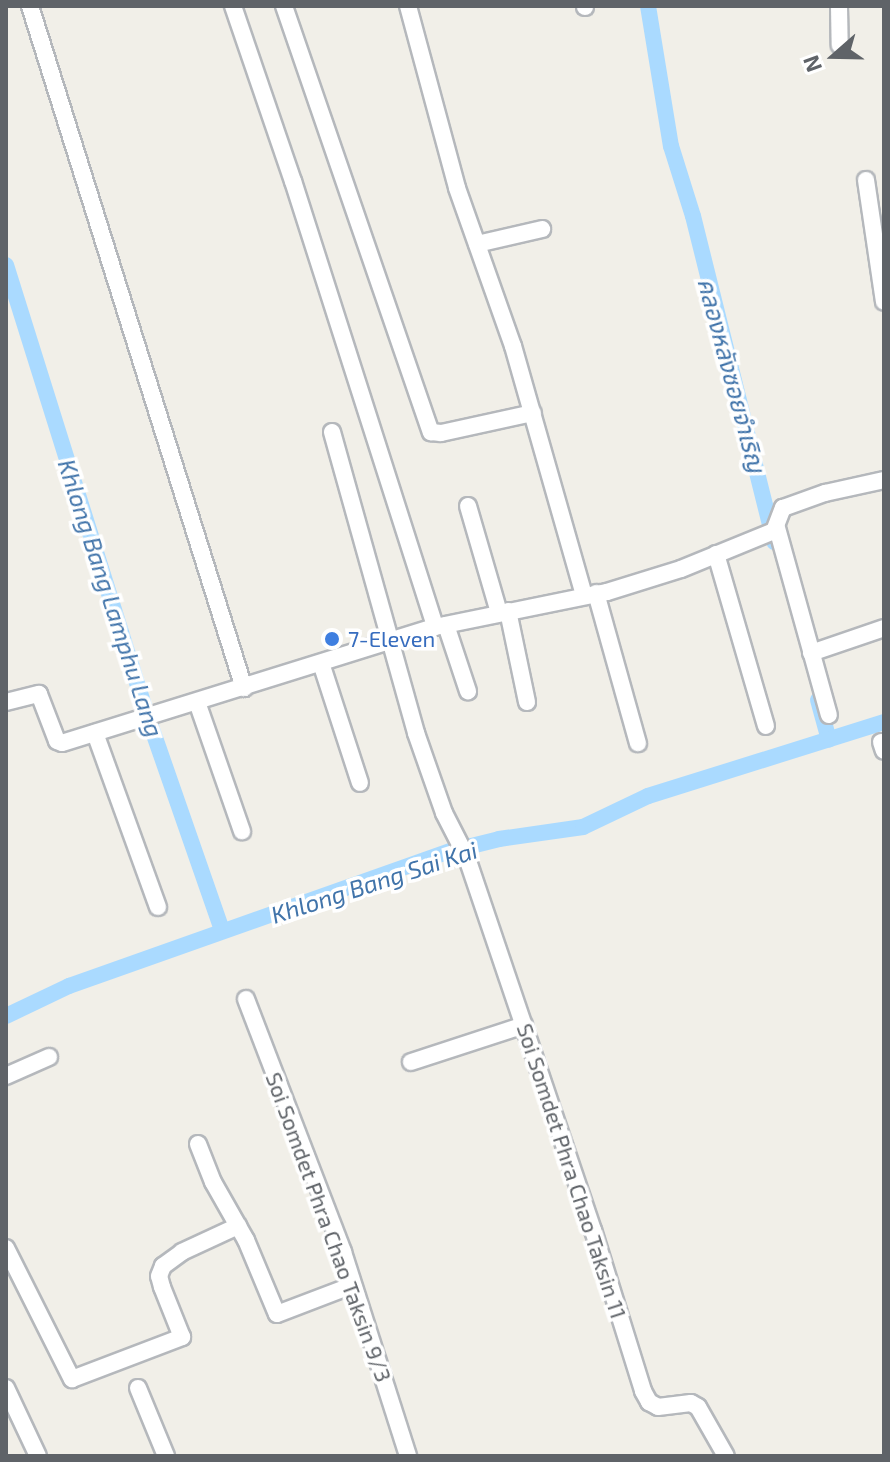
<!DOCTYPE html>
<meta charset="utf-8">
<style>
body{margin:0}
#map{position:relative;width:890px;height:1462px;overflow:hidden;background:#f1efe8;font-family:"Exo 2","Noto Sans Thai",sans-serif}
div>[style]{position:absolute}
.canal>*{height:16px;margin:-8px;padding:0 8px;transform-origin:8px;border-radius:8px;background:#aadaff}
.roads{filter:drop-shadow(2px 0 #b5b8bc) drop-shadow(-2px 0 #b5b8bc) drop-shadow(0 2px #b5b8bc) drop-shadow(0 -2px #b5b8bc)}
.minor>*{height:16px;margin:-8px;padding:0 8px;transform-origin:8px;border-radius:8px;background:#fff}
.dots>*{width:22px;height:22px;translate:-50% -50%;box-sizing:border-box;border:4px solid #fff;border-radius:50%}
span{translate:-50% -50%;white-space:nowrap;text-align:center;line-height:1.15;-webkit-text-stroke:7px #fff;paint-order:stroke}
.shop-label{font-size:22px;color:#366cbe}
.left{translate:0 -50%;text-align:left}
.street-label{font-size:22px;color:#5f6368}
.water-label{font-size:24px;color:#4174aa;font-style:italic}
.frame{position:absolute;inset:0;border:8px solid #5f6368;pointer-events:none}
.north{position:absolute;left:794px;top:16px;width:80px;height:80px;-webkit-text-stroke:6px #fff;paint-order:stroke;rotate:250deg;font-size:22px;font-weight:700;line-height:32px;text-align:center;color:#5f6368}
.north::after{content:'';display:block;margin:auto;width:28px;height:36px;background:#5f6368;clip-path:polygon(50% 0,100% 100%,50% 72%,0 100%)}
</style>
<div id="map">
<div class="canal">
<i style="left:648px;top:6px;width:142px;rotate:80.7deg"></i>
<i style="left:671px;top:146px;width:73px;rotate:72.6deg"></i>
<i style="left:693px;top:216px;width:336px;rotate:76deg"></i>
<i style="left:6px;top:265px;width:462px;rotate:72.6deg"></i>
<i style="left:144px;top:706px;width:237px;rotate:70.8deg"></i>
<i style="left:818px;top:700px;width:41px;rotate:74.6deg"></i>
<i style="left:6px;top:1016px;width:70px;rotate:-25.5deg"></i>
<i style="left:69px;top:986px;width:405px;rotate:-19.5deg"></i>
<i style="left:451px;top:851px;width:49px;rotate:-14deg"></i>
<i style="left:499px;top:839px;width:85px;rotate:-8.1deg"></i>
<i style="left:583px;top:827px;width:72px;rotate:-25.5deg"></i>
<i style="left:648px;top:796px;width:247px;rotate:-17.4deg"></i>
</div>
<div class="roads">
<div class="minor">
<i style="left:30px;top:6px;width:715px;rotate:72.58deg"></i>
<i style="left:233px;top:6px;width:185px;rotate:71.1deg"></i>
<i style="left:293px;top:181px;width:468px;rotate:72.3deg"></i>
<i style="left:284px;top:6px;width:451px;rotate:71deg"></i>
<i style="left:431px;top:432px;width:10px;rotate:6deg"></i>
<i style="left:441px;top:433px;width:94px;rotate:-12.3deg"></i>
<i style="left:408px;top:6px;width:188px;rotate:74.9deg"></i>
<i style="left:457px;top:188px;width:168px;rotate:70.5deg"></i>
<i style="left:513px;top:346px;width:259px;rotate:74.1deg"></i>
<i style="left:585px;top:6px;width:1px;rotate:90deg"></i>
<i style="left:839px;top:6px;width:39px;rotate:89deg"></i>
<i style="left:866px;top:180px;width:123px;rotate:81.6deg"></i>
<i style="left:477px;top:244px;width:67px;rotate:-13deg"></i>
<i style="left:332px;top:432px;width:313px;rotate:74.4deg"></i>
<i style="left:416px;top:733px;width:85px;rotate:70.7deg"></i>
<i style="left:444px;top:813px;width:51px;rotate:62.9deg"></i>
<i style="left:467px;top:858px;width:393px;rotate:71.3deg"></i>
<i style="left:593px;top:1230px;width:169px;rotate:72.7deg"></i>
<i style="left:643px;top:1391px;width:13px;rotate:61deg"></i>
<i style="left:649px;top:1402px;width:10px;rotate:29deg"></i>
<i style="left:658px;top:1407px;width:33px;rotate:-7deg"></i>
<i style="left:691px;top:1403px;width:8px;rotate:30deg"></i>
<i style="left:698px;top:1407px;width:56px;rotate:60.3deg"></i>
<i style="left:468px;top:506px;width:111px;rotate:73.8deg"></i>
<i style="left:777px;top:528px;width:194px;rotate:74.5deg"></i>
<i style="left:716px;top:554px;width:179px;rotate:73.8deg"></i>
<i style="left:596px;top:593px;width:156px;rotate:74.4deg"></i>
<i style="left:508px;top:611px;width:93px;rotate:78.2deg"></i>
<i style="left:446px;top:625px;width:70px;rotate:71.6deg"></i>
<i style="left:811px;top:653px;width:77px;rotate:-18.9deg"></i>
<i style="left:321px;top:663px;width:126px;rotate:72deg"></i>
<i style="left:6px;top:702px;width:34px;rotate:-14deg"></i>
<i style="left:39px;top:694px;width:50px;rotate:69deg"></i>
<i style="left:57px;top:741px;width:5px;rotate:22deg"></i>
<i style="left:62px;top:743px;width:391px;rotate:-17.3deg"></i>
<i style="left:435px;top:627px;width:176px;rotate:-11.5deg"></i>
<i style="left:607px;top:592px;width:77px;rotate:-17.3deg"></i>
<i style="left:681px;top:569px;width:100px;rotate:-22.2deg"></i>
<i style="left:774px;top:531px;width:25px;rotate:-69deg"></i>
<i style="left:783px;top:508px;width:45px;rotate:-19.7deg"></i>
<i style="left:825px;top:493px;width:60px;rotate:-12.4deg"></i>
<i style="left:197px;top:702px;width:137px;rotate:70.8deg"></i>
<i style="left:95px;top:733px;width:185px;rotate:70.1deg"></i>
<i style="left:881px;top:742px;width:9px;rotate:72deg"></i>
<i style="left:246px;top:999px;width:271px;rotate:69deg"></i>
<i style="left:343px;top:1252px;width:214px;rotate:72.3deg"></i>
<i style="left:411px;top:1062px;width:119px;rotate:-18.1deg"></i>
<i style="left:6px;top:1076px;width:47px;rotate:-23.8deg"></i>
<i style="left:198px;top:1144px;width:41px;rotate:68.5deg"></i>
<i style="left:213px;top:1182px;width:67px;rotate:60.4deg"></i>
<i style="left:246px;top:1240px;width:80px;rotate:67.3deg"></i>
<i style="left:277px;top:1314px;width:81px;rotate:-20.9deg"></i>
<i style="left:6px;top:1248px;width:147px;rotate:63.3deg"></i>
<i style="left:72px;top:1379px;width:118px;rotate:-20.9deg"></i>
<i style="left:182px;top:1337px;width:54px;rotate:-111.8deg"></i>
<i style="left:162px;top:1287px;width:11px;rotate:-105deg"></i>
<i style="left:159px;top:1276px;width:11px;rotate:-68deg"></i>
<i style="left:163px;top:1266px;width:24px;rotate:-36deg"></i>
<i style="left:182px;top:1252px;width:62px;rotate:-24.9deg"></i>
<i style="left:6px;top:1388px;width:75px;rotate:64.8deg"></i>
<i style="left:138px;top:1388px;width:74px;rotate:67.6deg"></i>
</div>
</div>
<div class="dots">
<i style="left:332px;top:639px;background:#3f7fe0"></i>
</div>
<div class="shop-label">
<span class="left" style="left:348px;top:639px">7-Eleven</span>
</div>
<div class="street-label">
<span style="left:572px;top:1171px;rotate:72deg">Soi Somdet Phra Chao Taksin 11</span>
<span style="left:329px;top:1227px;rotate:70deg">Soi Somdet Phra Chao Taksin 9/3</span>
</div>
<div class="water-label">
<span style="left:732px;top:375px;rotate:75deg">คลองหลังซอยจำเริญ</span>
<span style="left:111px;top:598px;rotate:72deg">Khlong Bang Lamphu Lang</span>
<span style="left:374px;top:882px;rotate:-18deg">Khlong Bang Sai Kai</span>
</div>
<div class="frame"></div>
<div class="north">N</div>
</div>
